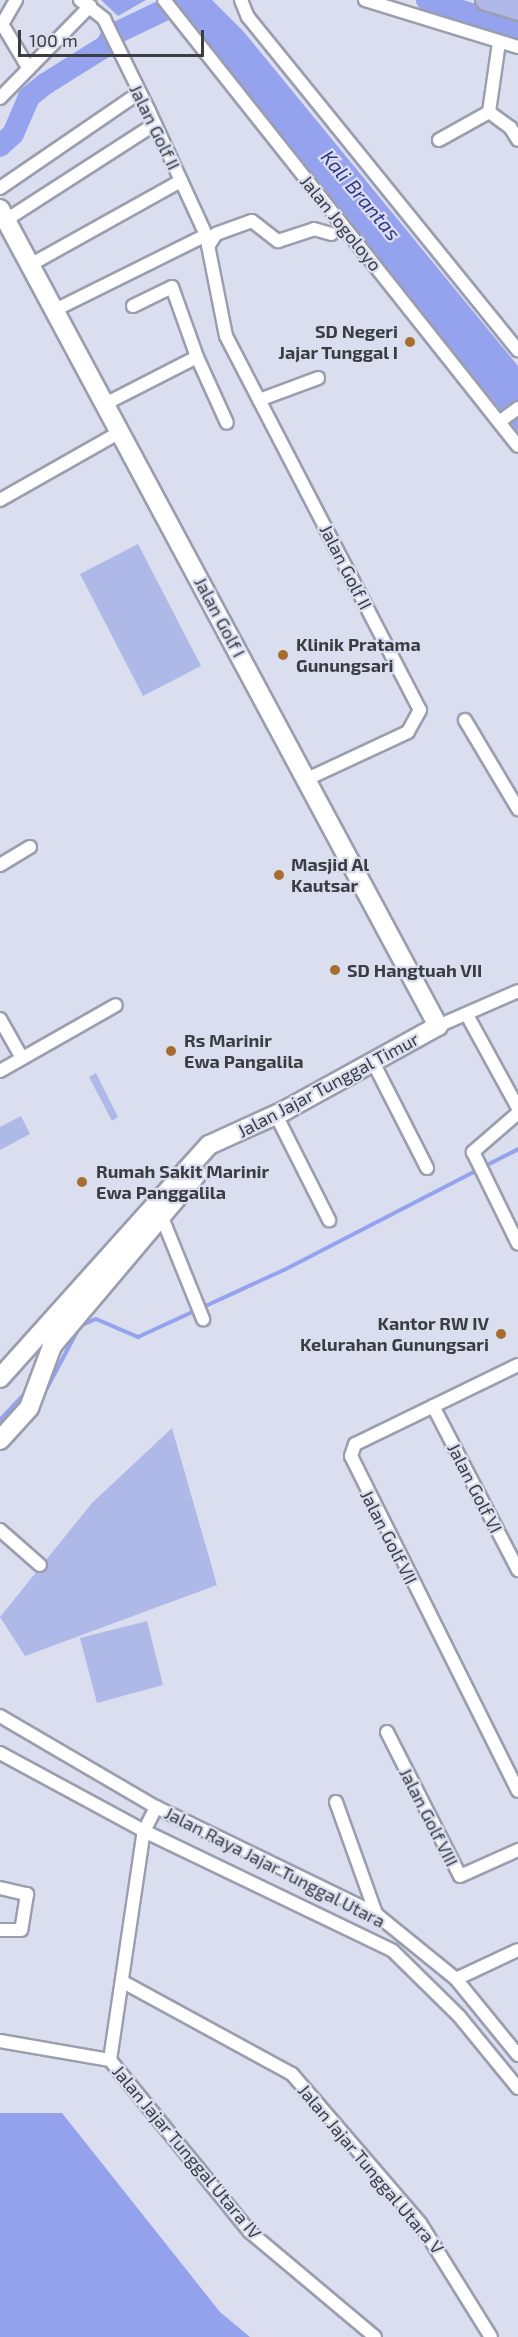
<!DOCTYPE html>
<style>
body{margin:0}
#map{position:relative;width:518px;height:2337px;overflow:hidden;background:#dadeef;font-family:"Exo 2",sans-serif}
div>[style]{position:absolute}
.green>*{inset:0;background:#afb9e8}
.forest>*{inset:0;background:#94a2ed}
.water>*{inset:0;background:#95a3ee}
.stream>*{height:4px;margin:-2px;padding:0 2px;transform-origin:2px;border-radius:2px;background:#95a3ee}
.river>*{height:22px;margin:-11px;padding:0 11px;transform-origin:11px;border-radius:11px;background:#95a3ee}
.roads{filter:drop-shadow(2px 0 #9a9eae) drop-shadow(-2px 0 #9a9eae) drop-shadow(0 2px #9a9eae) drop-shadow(0 -2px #9a9eae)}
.minor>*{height:12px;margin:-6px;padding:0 6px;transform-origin:6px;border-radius:6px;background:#fff}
.secondary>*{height:18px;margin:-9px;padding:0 9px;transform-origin:9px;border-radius:9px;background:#fff}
.primary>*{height:20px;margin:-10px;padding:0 10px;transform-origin:10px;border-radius:10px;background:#afb8e8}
.dots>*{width:16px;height:16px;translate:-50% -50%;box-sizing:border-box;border:3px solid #dadeef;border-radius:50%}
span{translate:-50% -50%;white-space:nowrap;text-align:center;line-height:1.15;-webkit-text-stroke:4.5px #dadeef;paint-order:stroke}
.street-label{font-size:18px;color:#3b3d43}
.poi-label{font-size:18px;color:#3b3d43;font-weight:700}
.right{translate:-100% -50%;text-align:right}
.left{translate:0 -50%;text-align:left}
.water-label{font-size:20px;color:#32378d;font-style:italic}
.scale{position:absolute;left:18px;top:30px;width:186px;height:27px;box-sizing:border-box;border:3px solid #3b3d43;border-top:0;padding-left:8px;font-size:18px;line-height:21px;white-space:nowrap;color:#3b3d43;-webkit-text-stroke:4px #dadeef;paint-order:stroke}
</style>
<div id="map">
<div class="green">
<i style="clip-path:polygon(138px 544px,201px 666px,143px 696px,80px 574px)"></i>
<i style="clip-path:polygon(96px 1073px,118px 1117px,112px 1121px,89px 1077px)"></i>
<i style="clip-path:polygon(21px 1116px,30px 1134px,0 1150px,0 1127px)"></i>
<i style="clip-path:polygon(172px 1428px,217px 1585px,25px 1656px,0 1617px,92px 1503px)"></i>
<i style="clip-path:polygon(147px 1621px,163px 1685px,97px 1703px,80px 1638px)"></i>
</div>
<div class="forest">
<i style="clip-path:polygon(0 2113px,62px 2113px,220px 2312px,250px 2337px,0 2337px)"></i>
</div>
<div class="water">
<i style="clip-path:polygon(101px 0,146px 0,118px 16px)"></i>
<i style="clip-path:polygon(171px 0,212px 0,244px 32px,518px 366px,518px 432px)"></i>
</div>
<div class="stream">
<i style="left:42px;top:1389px;width:5px;rotate:-11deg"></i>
<i style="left:47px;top:1388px;width:70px;rotate:-62deg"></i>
<i style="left:80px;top:1326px;width:17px;rotate:-24deg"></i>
<i style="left:96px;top:1319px;width:46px;rotate:23.2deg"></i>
<i style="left:138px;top:1337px;width:161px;rotate:-24.7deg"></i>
<i style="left:284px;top:1270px;width:263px;rotate:-27.3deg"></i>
<i style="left:0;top:1420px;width:41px;rotate:-47deg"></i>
</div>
<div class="river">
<i style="left:427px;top:0;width:96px;rotate:17.7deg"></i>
<i style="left:0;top:146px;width:18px;rotate:-43deg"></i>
<i style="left:13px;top:134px;width:40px;rotate:-66.6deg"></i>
<i style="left:29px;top:97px;width:21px;rotate:-39deg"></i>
<i style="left:45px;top:84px;width:72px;rotate:-31.9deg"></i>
<i style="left:106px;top:46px;width:13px;rotate:-61deg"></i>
<i style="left:112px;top:35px;width:81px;rotate:-25.6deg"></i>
</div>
<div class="roads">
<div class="minor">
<i style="left:16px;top:0;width:28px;rotate:120deg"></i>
<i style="left:2px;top:24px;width:52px;rotate:59deg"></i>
<i style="left:80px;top:0;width:31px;rotate:38deg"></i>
<i style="left:104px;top:19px;width:102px;rotate:63.9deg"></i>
<i style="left:149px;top:111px;width:136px;rotate:65.3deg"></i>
<i style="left:206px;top:235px;width:103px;rotate:78.8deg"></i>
<i style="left:226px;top:336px;width:421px;rotate:62.6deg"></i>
<i style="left:420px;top:710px;width:25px;rotate:119deg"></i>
<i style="left:408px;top:732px;width:111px;rotate:155deg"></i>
<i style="left:164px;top:0;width:569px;rotate:51.56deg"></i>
<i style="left:241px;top:0;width:18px;rotate:68deg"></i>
<i style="left:248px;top:17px;width:429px;rotate:51deg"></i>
<i style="left:365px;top:0;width:160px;rotate:17.1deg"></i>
<i style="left:0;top:98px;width:129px;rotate:-45.6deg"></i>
<i style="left:489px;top:112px;width:26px;rotate:36deg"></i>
<i style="left:510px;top:127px;width:15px;rotate:58deg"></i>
<i style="left:439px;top:140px;width:57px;rotate:-29.2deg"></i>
<i style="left:489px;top:112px;width:70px;rotate:-81.8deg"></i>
<i style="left:0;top:188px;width:168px;rotate:-34.4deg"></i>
<i style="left:6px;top:220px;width:177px;rotate:-32.8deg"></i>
<i style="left:209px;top:245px;width:13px;rotate:-58deg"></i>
<i style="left:216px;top:234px;width:38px;rotate:-20deg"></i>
<i style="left:252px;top:221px;width:33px;rotate:38deg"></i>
<i style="left:278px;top:241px;width:38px;rotate:-18deg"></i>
<i style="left:314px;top:229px;width:18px;rotate:16deg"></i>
<i style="left:30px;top:265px;width:173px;rotate:-29.1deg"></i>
<i style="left:133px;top:306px;width:43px;rotate:-26deg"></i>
<i style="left:172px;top:287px;width:74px;rotate:70.3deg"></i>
<i style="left:55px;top:310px;width:169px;rotate:-26.4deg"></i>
<i style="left:259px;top:400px;width:63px;rotate:-20.4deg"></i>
<i style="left:105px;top:404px;width:103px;rotate:-27.1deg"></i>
<i style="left:197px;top:357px;width:72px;rotate:65.6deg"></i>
<i style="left:499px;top:422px;width:24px;rotate:-36deg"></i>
<i style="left:0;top:500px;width:138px;rotate:-29.5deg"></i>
<i style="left:465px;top:720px;width:104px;rotate:59.2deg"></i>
<i style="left:0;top:865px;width:35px;rotate:-31deg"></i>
<i style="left:467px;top:1015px;width:106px;rotate:61.3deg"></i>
<i style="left:0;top:1019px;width:45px;rotate:60.6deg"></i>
<i style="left:438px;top:1026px;width:87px;rotate:-23.6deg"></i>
<i style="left:373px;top:1062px;width:119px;rotate:63deg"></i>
<i style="left:0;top:1071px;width:133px;rotate:-29.6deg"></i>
<i style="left:518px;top:1113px;width:60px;rotate:139.1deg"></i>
<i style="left:473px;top:1152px;width:102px;rotate:63.9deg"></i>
<i style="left:276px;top:1115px;width:118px;rotate:63.2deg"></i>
<i style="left:159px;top:1210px;width:118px;rotate:68deg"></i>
<i style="left:518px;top:1365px;width:181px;rotate:154.1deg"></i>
<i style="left:355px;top:1444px;width:13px;rotate:108deg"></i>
<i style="left:351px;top:1456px;width:374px;rotate:63.5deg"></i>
<i style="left:433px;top:1406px;width:185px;rotate:62.6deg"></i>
<i style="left:0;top:1530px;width:53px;rotate:41.2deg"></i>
<i style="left:0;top:1716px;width:181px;rotate:30.3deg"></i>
<i style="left:156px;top:1807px;width:245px;rotate:25.9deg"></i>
<i style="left:376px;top:1914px;width:103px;rotate:39.1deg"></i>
<i style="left:456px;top:1979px;width:98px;rotate:50.8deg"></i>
<i style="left:387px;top:1732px;width:161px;rotate:63.1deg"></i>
<i style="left:460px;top:1876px;width:64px;rotate:-24.1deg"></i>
<i style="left:0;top:1753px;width:164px;rotate:28.4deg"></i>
<i style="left:144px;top:1831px;width:276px;rotate:25.7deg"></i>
<i style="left:393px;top:1951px;width:93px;rotate:44.6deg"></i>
<i style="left:459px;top:2016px;width:93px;rotate:50.7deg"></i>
<i style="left:336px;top:1802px;width:119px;rotate:70.3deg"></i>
<i style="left:0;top:1888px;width:28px;rotate:13deg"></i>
<i style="left:27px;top:1894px;width:36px;rotate:99deg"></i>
<i style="left:21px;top:1930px;width:21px;rotate:180deg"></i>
<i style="left:456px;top:1979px;width:68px;rotate:-25.1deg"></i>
<i style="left:125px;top:1983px;width:190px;rotate:28.6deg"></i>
<i style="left:292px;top:2074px;width:196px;rotate:49.3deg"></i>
<i style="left:420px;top:2223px;width:134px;rotate:58.1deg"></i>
<i style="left:0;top:2041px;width:112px;rotate:9.8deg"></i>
<i style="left:110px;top:2060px;width:222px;rotate:50.9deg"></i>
<i style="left:250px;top:2232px;width:163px;rotate:40deg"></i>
<i style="left:110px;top:2060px;width:232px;rotate:-81.6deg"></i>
<i style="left:144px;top:1831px;width:27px;rotate:-63deg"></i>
</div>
<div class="secondary">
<i style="left:0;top:209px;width:927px;rotate:61.8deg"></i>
<i style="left:438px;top:1026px;width:176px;rotate:151.1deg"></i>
<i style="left:284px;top:1111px;width:82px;rotate:155.6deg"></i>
<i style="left:209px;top:1145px;width:313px;rotate:131.9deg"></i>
<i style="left:0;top:1440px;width:43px;rotate:-47.8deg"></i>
<i style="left:29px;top:1408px;width:66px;rotate:-69.6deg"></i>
<i style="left:52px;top:1346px;width:225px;rotate:-49.9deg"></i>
</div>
<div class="primary">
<i style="left:486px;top:0;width:34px;rotate:17deg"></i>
</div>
</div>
<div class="dots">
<i style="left:410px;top:342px;background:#a76d2c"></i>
<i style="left:283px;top:655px;background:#a76d2c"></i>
<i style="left:279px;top:875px;background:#a76d2c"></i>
<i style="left:335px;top:970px;background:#a76d2c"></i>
<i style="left:171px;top:1051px;background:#a76d2c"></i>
<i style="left:82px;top:1182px;background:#a76d2c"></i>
<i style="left:501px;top:1334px;background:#a76d2c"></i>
</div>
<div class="street-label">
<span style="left:155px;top:127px;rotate:64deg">Jalan Golf II</span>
<span style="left:341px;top:223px;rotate:51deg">Jalan Jogoloyo</span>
<span style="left:346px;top:567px;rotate:63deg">Jalan Golf II</span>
<span style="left:220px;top:617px;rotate:62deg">Jalan Golf I</span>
<span style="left:328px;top:1085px;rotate:-28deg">Jalan Jajar Tunggal Timur</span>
<span style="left:475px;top:1488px;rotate:63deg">Jalan Golf VI</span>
<span style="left:389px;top:1537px;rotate:63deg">Jalan Golf VII</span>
<span style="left:429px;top:1817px;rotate:63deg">Jalan Golf VIII</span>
<span style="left:275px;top:1867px;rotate:27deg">Jalan Raya Jajar Tunggal Utara</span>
<span style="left:187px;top:2152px;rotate:50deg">Jalan Jajar Tunggal Utara IV</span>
<span style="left:371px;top:2169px;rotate:50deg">Jalan Jajar Tunggal Utara V</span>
</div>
<div class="poi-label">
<span class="right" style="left:398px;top:342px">SD Negeri<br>Jajar Tunggal I</span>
<span class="left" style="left:296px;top:655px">Klinik Pratama<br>Gunungsari</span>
<span class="left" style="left:291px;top:875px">Masjid Al<br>Kautsar</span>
<span class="left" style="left:347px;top:970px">SD Hangtuah VII</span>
<span class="left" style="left:184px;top:1051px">Rs Marinir<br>Ewa Pangalila</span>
<span class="left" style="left:96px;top:1182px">Rumah Sakit Marinir<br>Ewa Panggalila</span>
<span class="right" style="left:489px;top:1334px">Kantor RW IV<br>Kelurahan Gunungsari</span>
</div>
<div class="water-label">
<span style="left:361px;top:195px;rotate:50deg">Kali Brantas</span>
</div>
<div class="scale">100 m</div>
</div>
